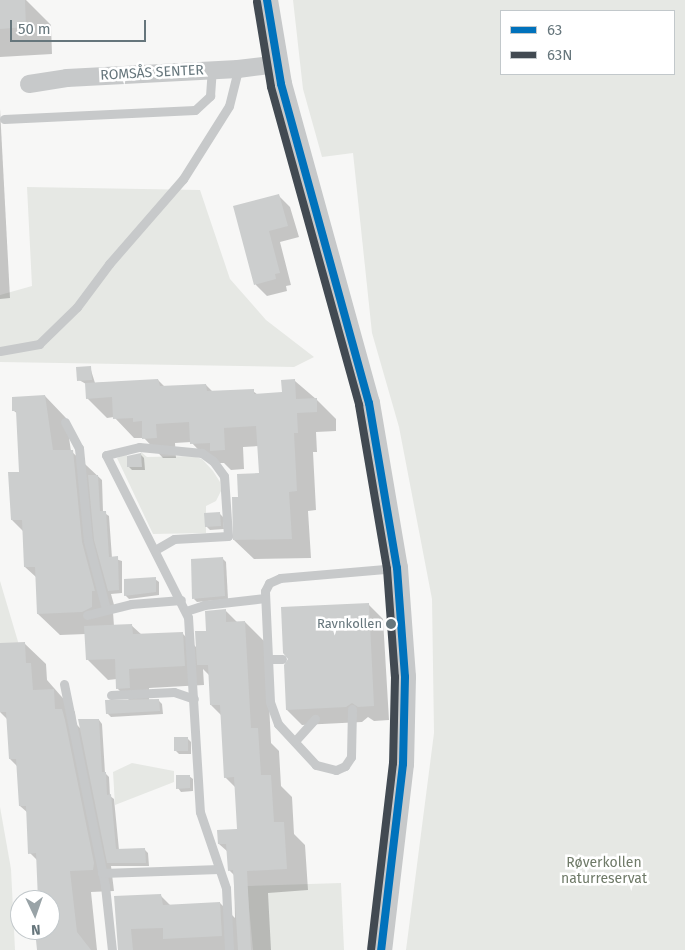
<!DOCTYPE html>
<meta charset="utf-8">
<style>
body{margin:0}
#map{position:relative;width:685px;height:950px;overflow:hidden;background:#f7f7f6;font-family:"Fira Sans",sans-serif}
div>[style]{position:absolute}
.green>*{inset:0;background:#e6e8e4}
.shadow>*{inset:0;background:#0003}
.building>*{inset:0;background:#cccece}
.service>*{height:9px;margin:-4.5px;padding:0 4.5px;transform-origin:4.5px;border-radius:4.5px;background:#c7c9ca}
.minor>*{height:18px;margin:-9px;padding:0 9px;transform-origin:9px;border-radius:9px;background:#c7c9ca}
.tertiary>*{height:22px;margin:-11px;padding:0 11px;transform-origin:11px;border-radius:11px;background:#c7c9ca}
.bus-1>*{height:8px;margin:-4px;padding:0 4px;transform-origin:4px;border-radius:4px;background:#0072bc}
.bus-2>*{height:8px;margin:-4px;padding:0 4px;transform-origin:4px;border-radius:4px;background:#424a52}
.dots>*{width:14px;height:14px;translate:-50% -50%;box-sizing:border-box;border:2px solid #fff;border-radius:50%}
span{translate:-50% -50%;white-space:nowrap;text-align:center;line-height:1.15;-webkit-text-stroke:5px #fff;paint-order:stroke}
.bus-label{font-size:13px;color:#66767c}
.right{translate:-100% -50%;text-align:right}
.street-label{font-size:14px;color:#66767c}
.park-label{font-size:14px;color:#6f7a68}
.legend{position:absolute;left:500px;top:10px;width:175px;height:65px;box-sizing:border-box;background:#fff;border:1px solid #c2c8cb;margin:0;padding:6px 9px;list-style:none;font-size:15px;color:#66767c}
.legend li{display:flex;align-items:center;gap:10px;height:25px}
.legend b{width:25px;border:1px solid #c2c8cb}
.north{position:absolute;left:10px;top:890px;width:50px;height:50px;box-sizing:border-box;background:#fff;border:1px solid #c2c8cb;border-radius:50%;rotate:177deg;font-size:14px;font-weight:700;line-height:20px;text-align:center;color:#66767c}
.north::after{content:'';display:block;margin:auto;width:18px;height:22px;background:#99a3a7;clip-path:polygon(50% 0,100% 100%,50% 72%,0 100%)}
.scale{position:absolute;left:10px;top:20px;width:136px;height:22px;box-sizing:border-box;border:2px solid #66767c;border-top:0;padding-left:6px;font-size:15px;line-height:18px;white-space:nowrap;color:#66767c;-webkit-text-stroke:4px #fff;paint-order:stroke}
</style>
<div id="map">
<div class="green">
<i style="clip-path:polygon(evenodd,293px 0,685px 0,685px 950px,406px 950px,434px 733px,432px 599px,399px 427px,372px 333px,353px 153px,322px 157px,303px 89px,293px 0,501px 11px,674px 11px,674px 74px,501px 74px,501px 11px)"></i>
<i style="clip-path:polygon(27px 187px,200px 190px,230px 279px,266px 320px,314px 357px,294px 367px,0 362px,0 295px,32px 286px)"></i>
<i style="clip-path:polygon(141px 452px,147px 457px,193px 456px,202px 459px,213px 471px,220px 482px,221px 491px,216px 501px,206px 506px,206px 533px,153px 534px,117px 458px,127px 453px,127px 466px,141px 466px)"></i>
<i style="clip-path:polygon(0 581px,19px 645px,0 647px)"></i>
<i style="clip-path:polygon(132px 763px,174px 771px,174px 782px,115px 805px,113px 772px)"></i>
<i style="clip-path:polygon(0 807px,11px 869px,15px 950px,0 950px)"></i>
<i style="clip-path:polygon(341px 883px,344px 950px,253px 950px,247px 886px)"></i>
</div>
<div class="shadow">
<i style="clip-path:polygon(0 0,26px 0,51px 25px,52px 54px,0 57px)"></i>
<i style="clip-path:polygon(0 109px,10px 298px,0 299px)"></i>
<i style="clip-path:polygon(279px 196px,290px 207px,299px 237px,280px 242px,291px 285px,286px 286px,287px 291px,267px 296px,256px 285px,235px 207px)"></i>
<i style="clip-path:polygon(90px 367px,95px 383px,158px 380px,165px 387px,206px 385px,213px 392px,253px 391px,258px 395px,283px 394px,295px 381px,316px 399px,336px 419px,336px 431px,316px 432px,317px 452px,313px 452px,316px 510px,308px 511px,311px 558px,254px 559px,234px 540px,239px 498px,260px 474px,259px 446px,243px 447px,244px 469px,231px 470px,224px 463px,211px 463px,191px 442px,175px 443px,176px 458px,163px 458px,144px 438px,134px 438px,114px 417px,107px 418px,87px 398px,86px 384px,79px 380px)"></i>
<i style="clip-path:polygon(45px 396px,66px 418px,71px 451px,102px 480px,103px 512px,109px 516px,112px 558px,122px 561px,122px 593px,111px 594px,116px 612px,113px 612px,114px 626px,131px 625px,142px 635px,182px 633px,197px 648px,225px 610px,237px 622px,245px 622px,266px 643px,271px 743px,279px 751px,281px 786px,292px 797px,294px 834px,305px 845px,308px 890px,268px 893px,271px 950px,128px 950px,119px 941px,161px 896px,171px 906px,220px 903px,235px 918px,234px 875px,229px 870px,228px 852px,219px 844px,238px 830px,236px 788px,225px 777px,222px 716px,211px 705px,210px 676px,203px 669px,204px 685px,149px 688px,149px 700px,158px 700px,162px 704px,163px 714px,111px 717px,107px 713px,130px 701px,117px 688px,117px 679px,108px 680px,87px 659px,86px 634px,60px 635px,38px 614px,37px 578px,25px 567px,23px 531px,12px 520px,21px 473px,18px 414px,14px 411px)"></i>
<i style="clip-path:polygon(141px 455px,144px 458px,145px 470px,132px 470px,129px 467px)"></i>
<i style="clip-path:polygon(220px 514px,223px 517px,224px 529px,210px 530px,206px 526px)"></i>
<i style="clip-path:polygon(223px 559px,226px 562px,228px 599px,197px 602px,194px 599px)"></i>
<i style="clip-path:polygon(155px 579px,159px 582px,159px 595px,129px 599px,125px 595px)"></i>
<i style="clip-path:polygon(368px 604px,383px 619px,389px 720px,374px 721px,368px 717px,362px 722px,302px 725px,287px 710px,290px 658px)"></i>
<i style="clip-path:polygon(24px 643px,46px 664px,47px 680px,75px 712px,76px 724px,81px 729px,99px 720px,102px 724px,105px 773px,109px 777px,110px 796px,114px 799px,119px 850px,145px 850px,148px 853px,149px 866px,111px 866px,114px 891px,91px 892px,97px 950px,38px 950px,37px 930px,50px 930px,50px 900px,39px 900px,38px 861px,30px 853px,28px 813px,20px 806px,18px 767px,10px 759px,8px 720px,0 712px,0 644px)"></i>
<i style="clip-path:polygon(187px 738px,191px 742px,191px 754px,179px 754px,176px 751px)"></i>
<i style="clip-path:polygon(189px 776px,193px 779px,193px 791px,181px 792px,178px 788px)"></i>
</div>
<div class="building">
<i style="clip-path:polygon(0 0,25px 0,26px 27px,0 29px)"></i>
<i style="clip-path:polygon(279px 194px,288px 226px,269px 231px,280px 273px,275px 274px,276px 279px,254px 285px,233px 206px)"></i>
<i style="clip-path:polygon(91px 366px,92px 380px,77px 381px,76px 367px)"></i>
<i style="clip-path:polygon(158px 379px,160px 386px,206px 384px,207px 391px,254px 389px,254px 394px,282px 392px,281px 380px,295px 379px,296px 399px,317px 398px,317px 412px,297px 413px,298px 433px,294px 433px,297px 491px,289px 492px,292px 539px,233px 540px,232px 497px,238px 497px,237px 474px,259px 473px,256px 426px,224px 428px,225px 450px,210px 451px,210px 443px,190px 444px,189px 422px,156px 424px,157px 438px,142px 439px,142px 421px,133px 422px,133px 418px,113px 419px,112px 397px,86px 399px,85px 383px)"></i>
<i style="clip-path:polygon(45px 395px,53px 450px,73px 450px,82px 542px,95px 591px,92px 591px,92px 607px,82px 612px,37px 614px,35px 567px,24px 567px,22px 520px,11px 520px,8px 472px,19px 472px,16px 411px,12px 411px,12px 397px)"></i>
<i style="clip-path:polygon(141px 453px,142px 467px,127px 467px,127px 456px)"></i>
<i style="clip-path:polygon(88px 475px,98px 475px,100px 511px,106px 511px,109px 557px,118px 556px,119px 590px,108px 591px,94px 540px)"></i>
<i style="clip-path:polygon(220px 512px,221px 526px,205px 527px,204px 513px)"></i>
<i style="clip-path:polygon(223px 557px,225px 596px,192px 599px,191px 559px)"></i>
<i style="clip-path:polygon(156px 577px,156px 592px,124px 596px,124px 579px)"></i>
<i style="clip-path:polygon(369px 603px,374px 706px,358px 707px,352px 703px,346px 707px,286px 710px,284px 665px,288px 659px,283px 653px,281px 607px)"></i>
<i style="clip-path:polygon(226px 609px,226px 622px,245px 621px,251px 728px,258px 728px,261px 775px,271px 775px,274px 822px,284px 822px,287px 869px,247px 871px,251px 950px,238px 950px,233px 870px,228px 871px,226px 844px,218px 844px,217px 830px,237px 829px,234px 777px,224px 778px,220px 705px,210px 705px,208px 665px,197px 665px,195px 631px,206px 631px,205px 611px)"></i>
<i style="clip-path:polygon(132px 624px,133px 634px,183px 632px,185px 666px,129px 669px,130px 688px,116px 689px,115px 659px,86px 660px,84px 626px)"></i>
<i style="clip-path:polygon(25px 642px,26px 663px,31px 663px,33px 690px,54px 689px,55px 709px,62px 709px,65px 720px,94px 863px,93px 870px,70px 871px,77px 932px,91px 950px,37px 950px,35px 930px,50px 930px,50px 900px,38px 900px,36px 853px,28px 854px,26px 806px,19px 806px,16px 759px,9px 759px,6px 712px,0 712px,0 643px)"></i>
<i style="clip-path:polygon(159px 699px,160px 711px,106px 714px,105px 700px)"></i>
<i style="clip-path:polygon(78px 719px,99px 719px,102px 772px,106px 772px,107px 795px,111px 794px,116px 849px,145px 848px,146px 863px,107px 863px)"></i>
<i style="clip-path:polygon(174px 737px,188px 737px,188px 751px,174px 751px)"></i>
<i style="clip-path:polygon(176px 775px,190px 775px,190px 788px,176px 789px)"></i>
<i style="clip-path:polygon(161px 894px,163px 905px,220px 902px,222px 936px,163px 939px,163px 928px,131px 929px,133px 950px,118px 950px,114px 896px)"></i>
</div>
<div class="service">
<i style="left:4px;top:119px;width:191px;rotate:-2.7deg"></i>
<i style="left:195px;top:110px;width:21px;rotate:-43deg"></i>
<i style="left:210px;top:96px;width:26px;rotate:-86deg"></i>
<i style="left:0;top:351px;width:40px;rotate:-10deg"></i>
<i style="left:39px;top:344px;width:53px;rotate:-44.2deg"></i>
<i style="left:77px;top:307px;width:54px;rotate:-53.3deg"></i>
<i style="left:109px;top:264px;width:113px;rotate:-49deg"></i>
<i style="left:183px;top:179px;width:86px;rotate:-57.8deg"></i>
<i style="left:229px;top:106px;width:38px;rotate:-76deg"></i>
<i style="left:65px;top:422px;width:30px;rotate:62deg"></i>
<i style="left:79px;top:448px;width:93px;rotate:84.5deg"></i>
<i style="left:88px;top:541px;width:70px;rotate:75.2deg"></i>
<i style="left:155px;top:550px;width:22px;rotate:-30deg"></i>
<i style="left:174px;top:539px;width:54px;rotate:-3.2deg"></i>
<i style="left:228px;top:536px;width:60px;rotate:-93.8deg"></i>
<i style="left:224px;top:476px;width:19px;rotate:-126deg"></i>
<i style="left:213px;top:461px;width:14px;rotate:-144deg"></i>
<i style="left:202px;top:453px;width:63px;rotate:-174.6deg"></i>
<i style="left:139px;top:447px;width:34px;rotate:166deg"></i>
<i style="left:106px;top:455px;width:182px;rotate:63.2deg"></i>
<i style="left:188px;top:617px;width:195px;rotate:86.5deg"></i>
<i style="left:200px;top:812px;width:80px;rotate:71.1deg"></i>
<i style="left:226px;top:888px;width:62px;rotate:87.2deg"></i>
<i style="left:186px;top:611px;width:19px;rotate:-18deg"></i>
<i style="left:204px;top:605px;width:61px;rotate:-6.5deg"></i>
<i style="left:87px;top:615px;width:45px;rotate:-14deg"></i>
<i style="left:131px;top:604px;width:50px;rotate:-4.6deg"></i>
<i style="left:268px;top:659px;width:14px"></i>
<i style="left:64px;top:684px;width:206px;rotate:78.5deg"></i>
<i style="left:105px;top:886px;width:64px;rotate:83.8deg"></i>
<i style="left:111px;top:695px;width:63px;rotate:-2.7deg"></i>
<i style="left:174px;top:692px;width:21px;rotate:19deg"></i>
<i style="left:352px;top:709px;width:48px;rotate:91.2deg"></i>
<i style="left:351px;top:757px;width:11px;rotate:124deg"></i>
<i style="left:345px;top:766px;width:10px;rotate:156deg"></i>
<i style="left:336px;top:770px;width:21px;rotate:-166deg"></i>
<i style="left:316px;top:765px;width:56px;rotate:-132.8deg"></i>
<i style="left:278px;top:724px;width:23px;rotate:-110deg"></i>
<i style="left:270px;top:702px;width:111px;rotate:-92.6deg"></i>
<i style="left:265px;top:591px;width:9px;rotate:-63deg"></i>
<i style="left:269px;top:583px;width:12px;rotate:-24deg"></i>
<i style="left:280px;top:578px;width:117px;rotate:-4.9deg"></i>
<i style="left:295px;top:741px;width:30px;rotate:-48deg"></i>
<i style="left:102px;top:873px;width:117px;rotate:-2deg"></i>
</div>
<div class="minor">
<i style="left:29px;top:84px;width:38px;rotate:-9deg"></i>
<i style="left:67px;top:78px;width:171px;rotate:-3deg"></i>
<i style="left:238px;top:69px;width:38px;rotate:-7deg"></i>
</div>
<div class="tertiary">
<i style="left:267px;top:0;width:85px;rotate:80.5deg"></i>
<i style="left:281px;top:84px;width:331px;rotate:74.6deg"></i>
<i style="left:369px;top:403px;width:167px;rotate:80.4deg"></i>
<i style="left:397px;top:568px;width:109px;rotate:85.8deg"></i>
<i style="left:405px;top:677px;width:87px;rotate:91.3deg"></i>
<i style="left:403px;top:764px;width:187px;rotate:96.7deg"></i>
</div>
<div class="bus-1">
<i style="left:267px;top:0;width:85px;rotate:80.5deg"></i>
<i style="left:281px;top:84px;width:331px;rotate:74.6deg"></i>
<i style="left:369px;top:403px;width:167px;rotate:80.4deg"></i>
<i style="left:397px;top:568px;width:109px;rotate:85.8deg"></i>
<i style="left:405px;top:677px;width:87px;rotate:91.3deg"></i>
<i style="left:403px;top:764px;width:187px;rotate:96.7deg"></i>
</div>
<div class="bus-2">
<i style="left:257px;top:2px;width:86px;rotate:80.6deg"></i>
<i style="left:271px;top:87px;width:330px;rotate:74.5deg"></i>
<i style="left:359px;top:405px;width:166px;rotate:80.3deg"></i>
<i style="left:387px;top:569px;width:108px;rotate:85.8deg"></i>
<i style="left:395px;top:677px;width:86px;rotate:91.3deg"></i>
<i style="left:393px;top:763px;width:187px;rotate:96.7deg"></i>
</div>
<div class="dots">
<i style="left:391px;top:624px;background:#66767c"></i>
</div>
<div class="bus-label">
<span class="right" style="left:382px;top:624px">Ravnkollen</span>
</div>
<div class="street-label">
<span style="left:152px;top:73px;rotate:-3deg">ROMSÅS SENTER</span>
</div>
<div class="park-label">
<span style="left:604px;top:871px">Røverkollen<br>naturreservat</span>
</div>
<ul class="legend">
<li><b style="height:6px;background:#0072bc"></b>63</li>
<li><b style="height:6px;background:#424a52"></b>63N</li>
</ul>
<div class="north">N</div>
<div class="scale">50 m</div>
</div>
